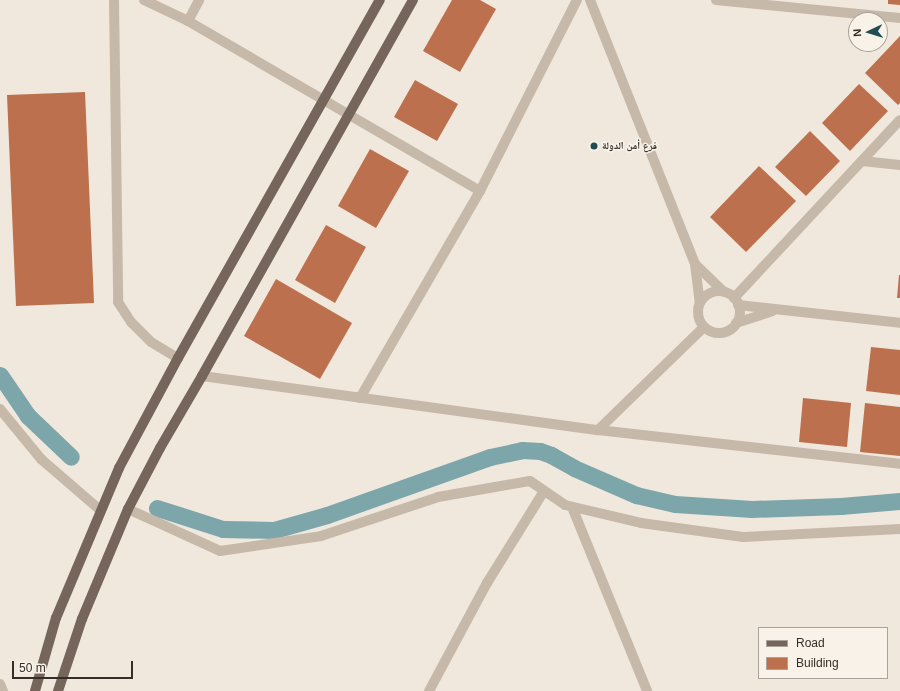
<!DOCTYPE html>
<meta charset="utf-8">
<style>
body{margin:0}
#map{position:relative;width:900px;height:691px;overflow:hidden;background:#f0e8dc;font-family:Helvetica,"Noto Naskh Arabic",sans-serif}
div>[style]{position:absolute}
.canal>*{height:17px;margin:-8.5px;padding:0 8.5px;transform-origin:8.5px;border-radius:8.5px;background:#7da6ab}
.building>*{inset:0;background:#bd704d}
.minor>*{height:10px;margin:-5px;padding:0 5px;transform-origin:5px;border-radius:5px;background:#c7b9a9}
.minor>.ring{margin:-5px;padding:0;box-sizing:content-box;background:none;border:10px solid #c7b9a9;border-radius:50%}
.major>*{height:10px;margin:-5px;padding:0 5px;transform-origin:5px;border-radius:5px;background:#76655a}
.dots>*{width:11px;height:11px;translate:-50% -50%;box-sizing:border-box;border:2px solid #f8f2e8;border-radius:50%}
span{translate:-50% -50%;white-space:nowrap;text-align:center;line-height:1.15;-webkit-text-stroke:3px #f8f2e8;paint-order:stroke}
.poi-label{font-size:10px;color:#352d28;font-weight:700}
.left{translate:0 -50%;text-align:left}
.legend{position:absolute;left:758px;top:627px;width:130px;height:52px;box-sizing:border-box;background:#f8f2e8;border:1px solid #aaa39b;margin:0;padding:5px 7px;list-style:none;font-size:12px;color:#352d28}
.legend li{display:flex;align-items:center;gap:8px;height:20px}
.legend b{width:20px;border:1px solid #aaa39b}
.north{position:absolute;left:848px;top:12px;width:40px;height:40px;box-sizing:border-box;background:#f8f2e8;border:1px solid #aaa39b;border-radius:50%;rotate:266deg;font-size:11px;font-weight:700;line-height:16px;text-align:center;color:#352d28}
.north::after{content:'';display:block;margin:auto;width:14px;height:18px;background:#214c53;clip-path:polygon(50% 0,100% 100%,50% 72%,0 100%)}
.scale{position:absolute;left:12px;top:661px;width:121px;height:18px;box-sizing:border-box;border:2px solid #352d28;border-top:0;padding-left:5px;font-size:12px;line-height:14px;white-space:nowrap;color:#352d28;-webkit-text-stroke:3px #f8f2e8;paint-order:stroke}
</style>
<div id="map">
<div class="canal">
<i style="left:0;top:375px;width:50px;rotate:55.7deg"></i>
<i style="left:28px;top:416px;width:59px;rotate:43.6deg"></i>
<i style="left:157px;top:508px;width:69px;rotate:17.7deg"></i>
<i style="left:223px;top:529px;width:51px;rotate:1.1deg"></i>
<i style="left:274px;top:530px;width:55px;rotate:-15.8deg"></i>
<i style="left:327px;top:515px;width:173px;rotate:-19.6deg"></i>
<i style="left:490px;top:457px;width:33px;rotate:-12deg"></i>
<i style="left:522px;top:450px;width:18px;rotate:3deg"></i>
<i style="left:540px;top:451px;width:12px;rotate:20deg"></i>
<i style="left:551px;top:455px;width:26px;rotate:29deg"></i>
<i style="left:574px;top:468px;width:68px;rotate:23.5deg"></i>
<i style="left:636px;top:495px;width:40px;rotate:13deg"></i>
<i style="left:675px;top:504px;width:77px;rotate:3.7deg"></i>
<i style="left:752px;top:509px;width:89px;rotate:-1.9deg"></i>
<i style="left:841px;top:506px;width:59px;rotate:-4.8deg"></i>
</div>
<div class="building">
<i style="clip-path:polygon(452px 0,480px 0,496px 9px,460px 72px,423px 51px)"></i>
<i style="clip-path:polygon(888px 0,900px 0,900px 5px,888px 4px)"></i>
<i style="clip-path:polygon(900px 36px,900px 103px,898px 105px,865px 73px)"></i>
<i style="clip-path:polygon(415px 80px,458px 104px,437px 141px,394px 117px)"></i>
<i style="clip-path:polygon(859px 84px,888px 111px,850px 151px,822px 123px)"></i>
<i style="clip-path:polygon(85px 92px,94px 303px,16px 306px,7px 95px)"></i>
<i style="clip-path:polygon(810px 131px,840px 161px,806px 196px,775px 167px)"></i>
<i style="clip-path:polygon(370px 149px,409px 171px,376px 228px,338px 206px)"></i>
<i style="clip-path:polygon(759px 166px,796px 201px,746px 252px,710px 217px)"></i>
<i style="clip-path:polygon(326px 225px,366px 247px,335px 303px,295px 280px)"></i>
<i style="clip-path:polygon(899px 275px,900px 275px,900px 298px,897px 298px)"></i>
<i style="clip-path:polygon(276px 279px,352px 323px,320px 379px,244px 336px)"></i>
<i style="clip-path:polygon(871px 347px,900px 350px,900px 395px,866px 391px)"></i>
<i style="clip-path:polygon(803px 398px,851px 403px,847px 447px,799px 442px)"></i>
<i style="clip-path:polygon(865px 403px,900px 407px,900px 456px,860px 452px)"></i>
</div>
<div class="minor">
<i style="left:114px;top:0;width:302px;rotate:89.2deg"></i>
<i style="left:118px;top:302px;width:24px;rotate:57deg"></i>
<i style="left:131px;top:322px;width:28px;rotate:45deg"></i>
<i style="left:151px;top:342px;width:31px;rotate:31deg"></i>
<i style="left:144px;top:0;width:49px;rotate:25.5deg"></i>
<i style="left:188px;top:21px;width:338px;rotate:30.2deg"></i>
<i style="left:590px;top:0;width:284px;rotate:68.3deg"></i>
<i style="left:695px;top:264px;width:38px;rotate:83deg"></i>
<i style="left:716px;top:0;width:185px;rotate:5.6deg"></i>
<i style="left:188px;top:21px;width:24px;rotate:-62deg"></i>
<i style="left:862px;top:161px;width:38px;rotate:6deg"></i>
<i style="left:695px;top:264px;width:40px;rotate:44deg"></i>
<i class="ring" style="left:698px;top:291px;width:32px;height:32px"></i>
<i style="left:734px;top:298px;width:243px;rotate:-47deg"></i>
<i style="left:738px;top:305px;width:163px;rotate:6.3deg"></i>
<i style="left:736px;top:323px;width:38px;rotate:-18deg"></i>
<i style="left:202px;top:376px;width:400px;rotate:7.8deg"></i>
<i style="left:598px;top:430px;width:304px;rotate:6.4deg"></i>
<i style="left:360px;top:398px;width:239px;rotate:-59.9deg"></i>
<i style="left:480px;top:191px;width:214px;rotate:-63.1deg"></i>
<i style="left:0;top:409px;width:65px;rotate:50.6deg"></i>
<i style="left:41px;top:459px;width:78px;rotate:40.8deg"></i>
<i style="left:598px;top:430px;width:148px;rotate:-44.2deg"></i>
<i style="left:572px;top:507px;width:199px;rotate:67.8deg"></i>
<i style="left:128px;top:509px;width:101px;rotate:24.5deg"></i>
<i style="left:220px;top:551px;width:102px;rotate:-8.4deg"></i>
<i style="left:321px;top:536px;width:123px;rotate:-18.4deg"></i>
<i style="left:438px;top:497px;width:93px;rotate:-9.9deg"></i>
<i style="left:530px;top:481px;width:42px;rotate:34.4deg"></i>
<i style="left:565px;top:505px;width:78px;rotate:13.3deg"></i>
<i style="left:641px;top:523px;width:103px;rotate:7.8deg"></i>
<i style="left:743px;top:537px;width:157px;rotate:-2.9deg"></i>
<i style="left:0;top:684px;width:8px;rotate:67deg"></i>
<i style="left:429px;top:691px;width:123px;rotate:-61.8deg"></i>
<i style="left:487px;top:583px;width:108px;rotate:-58.2deg"></i>
</div>
<div class="major">
<i style="left:35px;top:691px;width:76px;rotate:-74deg"></i>
<i style="left:56px;top:618px;width:163px;rotate:-67.2deg"></i>
<i style="left:119px;top:468px;width:125px;rotate:-61.8deg"></i>
<i style="left:178px;top:358px;width:411px;rotate:-60.6deg"></i>
<i style="left:58px;top:691px;width:76px;rotate:-71.6deg"></i>
<i style="left:82px;top:619px;width:119px;rotate:-67.3deg"></i>
<i style="left:128px;top:509px;width:69px;rotate:-62.3deg"></i>
<i style="left:160px;top:448px;width:83px;rotate:-59.7deg"></i>
<i style="left:202px;top:376px;width:431px;rotate:-60.7deg"></i>
</div>
<div class="dots">
<i style="left:594px;top:146px;background:#214c53"></i>
</div>
<div class="poi-label">
<span class="left" style="left:602px;top:146px">فرع أمن الدولة</span>
</div>
<ul class="legend">
<li><b style="height:5px;background:#76655a"></b>Road</li>
<li><b style="height:11px;background:#bd704d"></b>Building</li>
</ul>
<div class="north">N</div>
<div class="scale">50 m</div>
</div>
